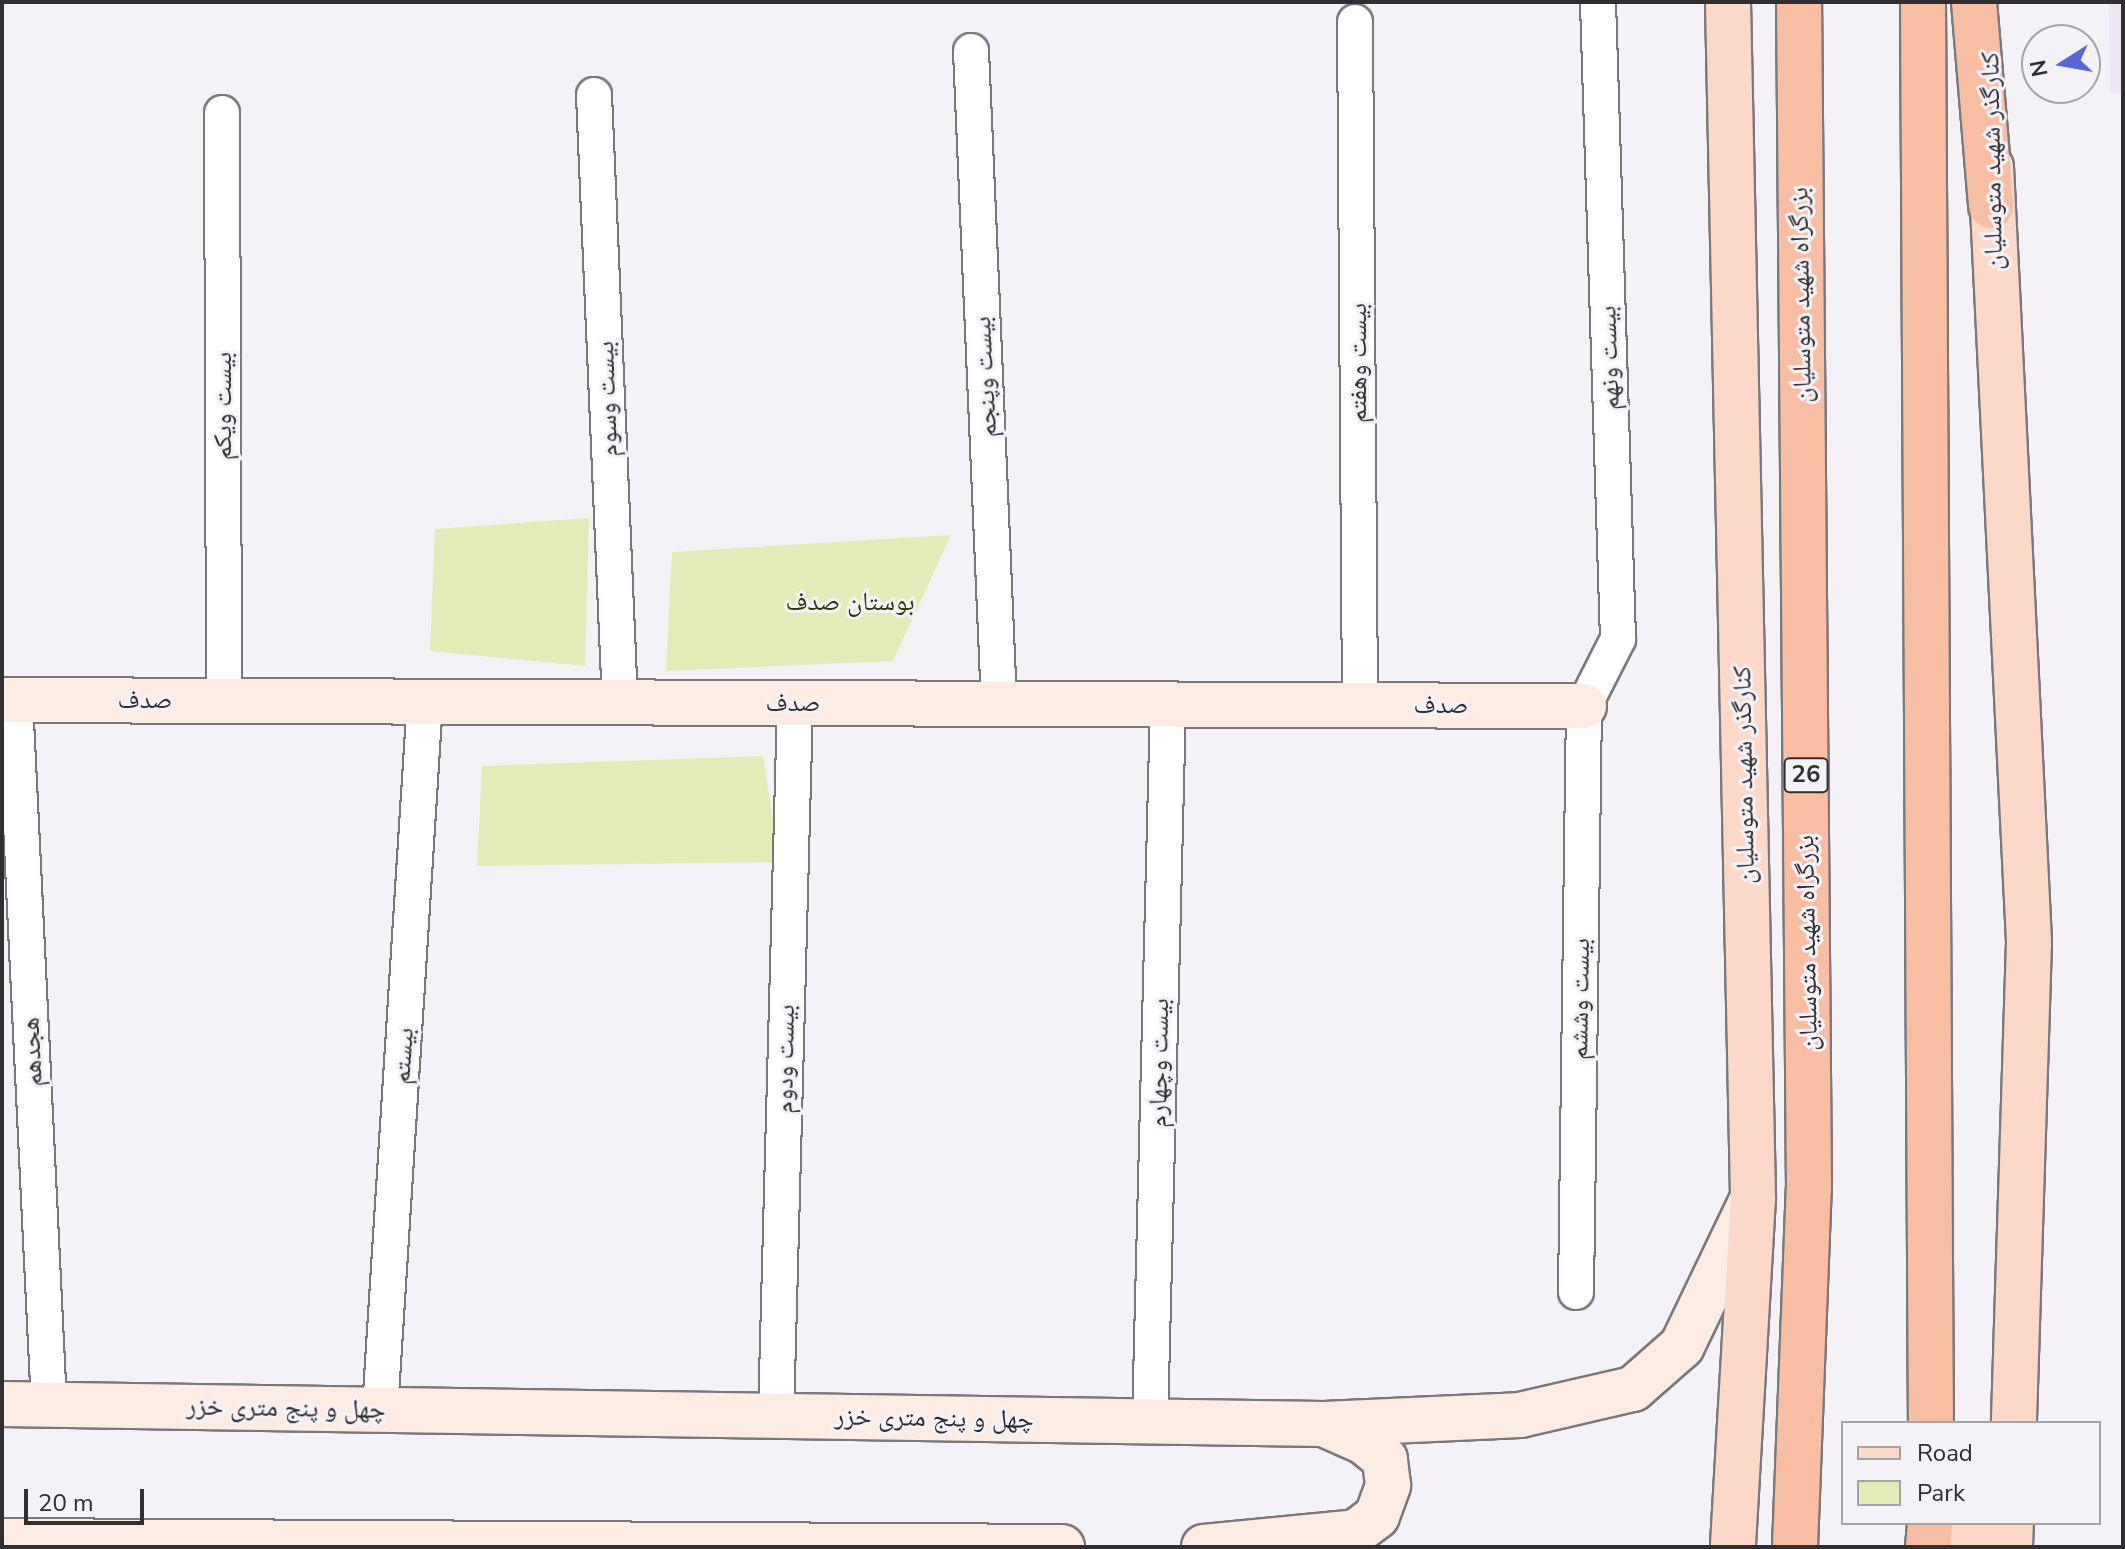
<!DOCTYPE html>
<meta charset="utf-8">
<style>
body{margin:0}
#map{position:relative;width:2125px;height:1549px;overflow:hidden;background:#f4f1f7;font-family:"Nunito Sans","Noto Naskh Arabic",sans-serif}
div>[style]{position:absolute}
.built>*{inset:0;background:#ede6f3}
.green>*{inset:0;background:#e3ebb9}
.roads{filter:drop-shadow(2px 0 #7b787d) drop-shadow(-2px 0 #7b787d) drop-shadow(0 2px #7b787d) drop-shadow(0 -2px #7b787d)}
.street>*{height:34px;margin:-17px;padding:0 17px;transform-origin:17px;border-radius:17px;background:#fff}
.secondary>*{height:44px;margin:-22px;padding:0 22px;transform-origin:22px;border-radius:22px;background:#fdece4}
.primary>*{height:44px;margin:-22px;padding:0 22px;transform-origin:22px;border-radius:22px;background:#fbd8c8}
.highway>*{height:44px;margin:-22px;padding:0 22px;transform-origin:22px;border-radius:22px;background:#f8bea4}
span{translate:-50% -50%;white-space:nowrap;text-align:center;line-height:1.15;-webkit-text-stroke:6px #f4f1f7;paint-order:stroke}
.shield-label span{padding:2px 6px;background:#f4f1f7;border:2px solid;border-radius:6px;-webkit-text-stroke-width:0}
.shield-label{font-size:24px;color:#302e30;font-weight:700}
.street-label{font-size:26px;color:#302e30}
.park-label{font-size:26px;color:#34380b}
.frame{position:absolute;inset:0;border:4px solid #302e30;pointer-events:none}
.legend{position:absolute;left:1841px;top:1421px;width:260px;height:104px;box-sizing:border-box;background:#f4f1f7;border:2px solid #a6a3a7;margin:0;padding:10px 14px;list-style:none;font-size:24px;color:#302e30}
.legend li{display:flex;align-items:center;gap:16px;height:40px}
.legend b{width:40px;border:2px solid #a6a3a7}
.north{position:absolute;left:2021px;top:24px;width:80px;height:80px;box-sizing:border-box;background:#f4f1f7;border:2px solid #a6a3a7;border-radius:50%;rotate:259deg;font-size:22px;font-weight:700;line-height:32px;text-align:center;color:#302e30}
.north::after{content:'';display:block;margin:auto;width:28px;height:36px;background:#5965dc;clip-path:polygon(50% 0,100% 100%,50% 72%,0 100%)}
.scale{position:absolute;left:24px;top:1489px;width:120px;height:36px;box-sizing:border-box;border:4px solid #302e30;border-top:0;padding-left:10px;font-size:24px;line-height:28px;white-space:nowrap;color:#302e30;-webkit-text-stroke:6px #f4f1f7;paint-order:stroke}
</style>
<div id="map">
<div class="built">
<i style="clip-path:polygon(2109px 2px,2123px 2px,2123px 93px,2110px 93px)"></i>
</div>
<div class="green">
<i style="clip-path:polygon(589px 518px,585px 666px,430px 651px,435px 529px)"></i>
<i style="clip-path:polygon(951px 535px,893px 661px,666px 671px,672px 552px)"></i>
<i style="clip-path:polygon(763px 756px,780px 862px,477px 866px,482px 766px)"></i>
</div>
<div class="roads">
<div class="street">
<i style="left:1355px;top:22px;width:683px;rotate:89.58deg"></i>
<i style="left:971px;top:51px;width:653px;rotate:87.54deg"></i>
<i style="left:594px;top:95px;width:608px;rotate:87.55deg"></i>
<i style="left:222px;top:113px;width:587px;rotate:89.8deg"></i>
<i style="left:15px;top:700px;width:706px;rotate:87.24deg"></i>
<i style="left:1576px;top:1292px;width:586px;rotate:-89.22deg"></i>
<i style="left:1584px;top:706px;width:75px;rotate:-63.1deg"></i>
<i style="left:1618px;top:639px;width:637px;rotate:-91.8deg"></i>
<i style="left:380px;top:1410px;width:710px;rotate:-86.37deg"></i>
<i style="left:776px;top:1416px;width:713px;rotate:-88.47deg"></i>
<i style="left:1150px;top:1421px;width:717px;rotate:-88.56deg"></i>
</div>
<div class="secondary">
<i style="left:2px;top:700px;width:1582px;rotate:0.22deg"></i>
<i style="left:2px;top:1404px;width:1322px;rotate:0.87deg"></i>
<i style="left:1324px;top:1424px;width:196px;rotate:-2.6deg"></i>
<i style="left:1520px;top:1415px;width:116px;rotate:-13deg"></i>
<i style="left:1633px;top:1389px;width:65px;rotate:-41.3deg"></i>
<i style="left:1682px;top:1346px;width:164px;rotate:-64.4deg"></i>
<i style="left:2px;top:1541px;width:1060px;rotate:0.32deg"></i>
<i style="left:1204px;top:1547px;width:153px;rotate:-5.6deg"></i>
<i style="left:1356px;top:1532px;width:26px;rotate:-37deg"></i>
<i style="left:1377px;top:1516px;width:33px;rotate:-70deg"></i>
<i style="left:1388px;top:1485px;width:26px;rotate:-97deg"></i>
<i style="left:1385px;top:1459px;width:27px;rotate:-141deg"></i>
<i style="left:1364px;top:1442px;width:42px;rotate:-155.9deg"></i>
</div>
<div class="primary">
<i style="left:1728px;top:2px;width:1196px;rotate:88.8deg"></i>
<i style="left:1753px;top:1198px;width:350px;rotate:93.3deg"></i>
<i style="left:1991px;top:167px;width:776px;rotate:87.19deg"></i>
<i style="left:2029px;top:942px;width:481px;rotate:91.8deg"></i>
<i style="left:1971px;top:1547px;width:24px;rotate:-83deg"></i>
<i style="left:2010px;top:1547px;width:24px;rotate:-88deg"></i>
</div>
<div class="highway">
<i style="left:1923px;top:2px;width:1421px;rotate:89.68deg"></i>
<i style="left:1974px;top:2px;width:205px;rotate:85.2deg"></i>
<i style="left:1795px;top:1547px;width:358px;rotate:-87.8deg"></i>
<i style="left:1809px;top:1189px;width:1187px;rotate:-90.48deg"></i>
<i style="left:1928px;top:1547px;width:24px;rotate:-85deg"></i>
</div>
</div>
<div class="shield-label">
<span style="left:1806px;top:775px">26</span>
</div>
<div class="street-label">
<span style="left:1992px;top:161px;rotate:-91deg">کنارگذر شهید متوسلیان</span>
<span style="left:1801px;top:295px;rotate:-91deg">بزرگراه شهید متوسلیان</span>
<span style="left:1609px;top:358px;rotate:-92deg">بیست ونهم</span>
<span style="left:1358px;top:363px;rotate:-90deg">بیست وهفتم</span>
<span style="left:985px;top:377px;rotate:-93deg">بیست وپنجم</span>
<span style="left:607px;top:399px;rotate:-92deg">بیست وسوم</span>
<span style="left:223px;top:406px;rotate:-90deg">بیست ویکم</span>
<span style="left:145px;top:700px">صدف</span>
<span style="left:793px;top:703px">صدف</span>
<span style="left:1441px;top:705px">صدف</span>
<span style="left:1744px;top:775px;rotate:-91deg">کنارگذر شهید متوسلیان</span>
<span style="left:1807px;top:943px;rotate:-91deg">بزرگراه شهید متوسلیان</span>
<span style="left:1580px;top:999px;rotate:-89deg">بیست وششم</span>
<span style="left:32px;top:1052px;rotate:-93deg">هجدهم</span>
<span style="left:403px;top:1056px;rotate:-86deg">بیستم</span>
<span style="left:785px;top:1059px;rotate:-89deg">بیست ودوم</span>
<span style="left:1159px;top:1063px;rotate:-89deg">بیست وچهارم</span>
<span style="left:286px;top:1408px;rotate:1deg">چهل و پنج متری خزر</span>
<span style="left:934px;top:1418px;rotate:1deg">چهل و پنج متری خزر</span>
</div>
<div class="park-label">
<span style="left:850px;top:602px">بوستان صدف</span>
</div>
<div class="frame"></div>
<ul class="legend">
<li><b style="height:10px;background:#fbd8c8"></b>Road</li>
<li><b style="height:22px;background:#e3ebb9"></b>Park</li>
</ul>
<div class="north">N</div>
<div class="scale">20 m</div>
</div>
